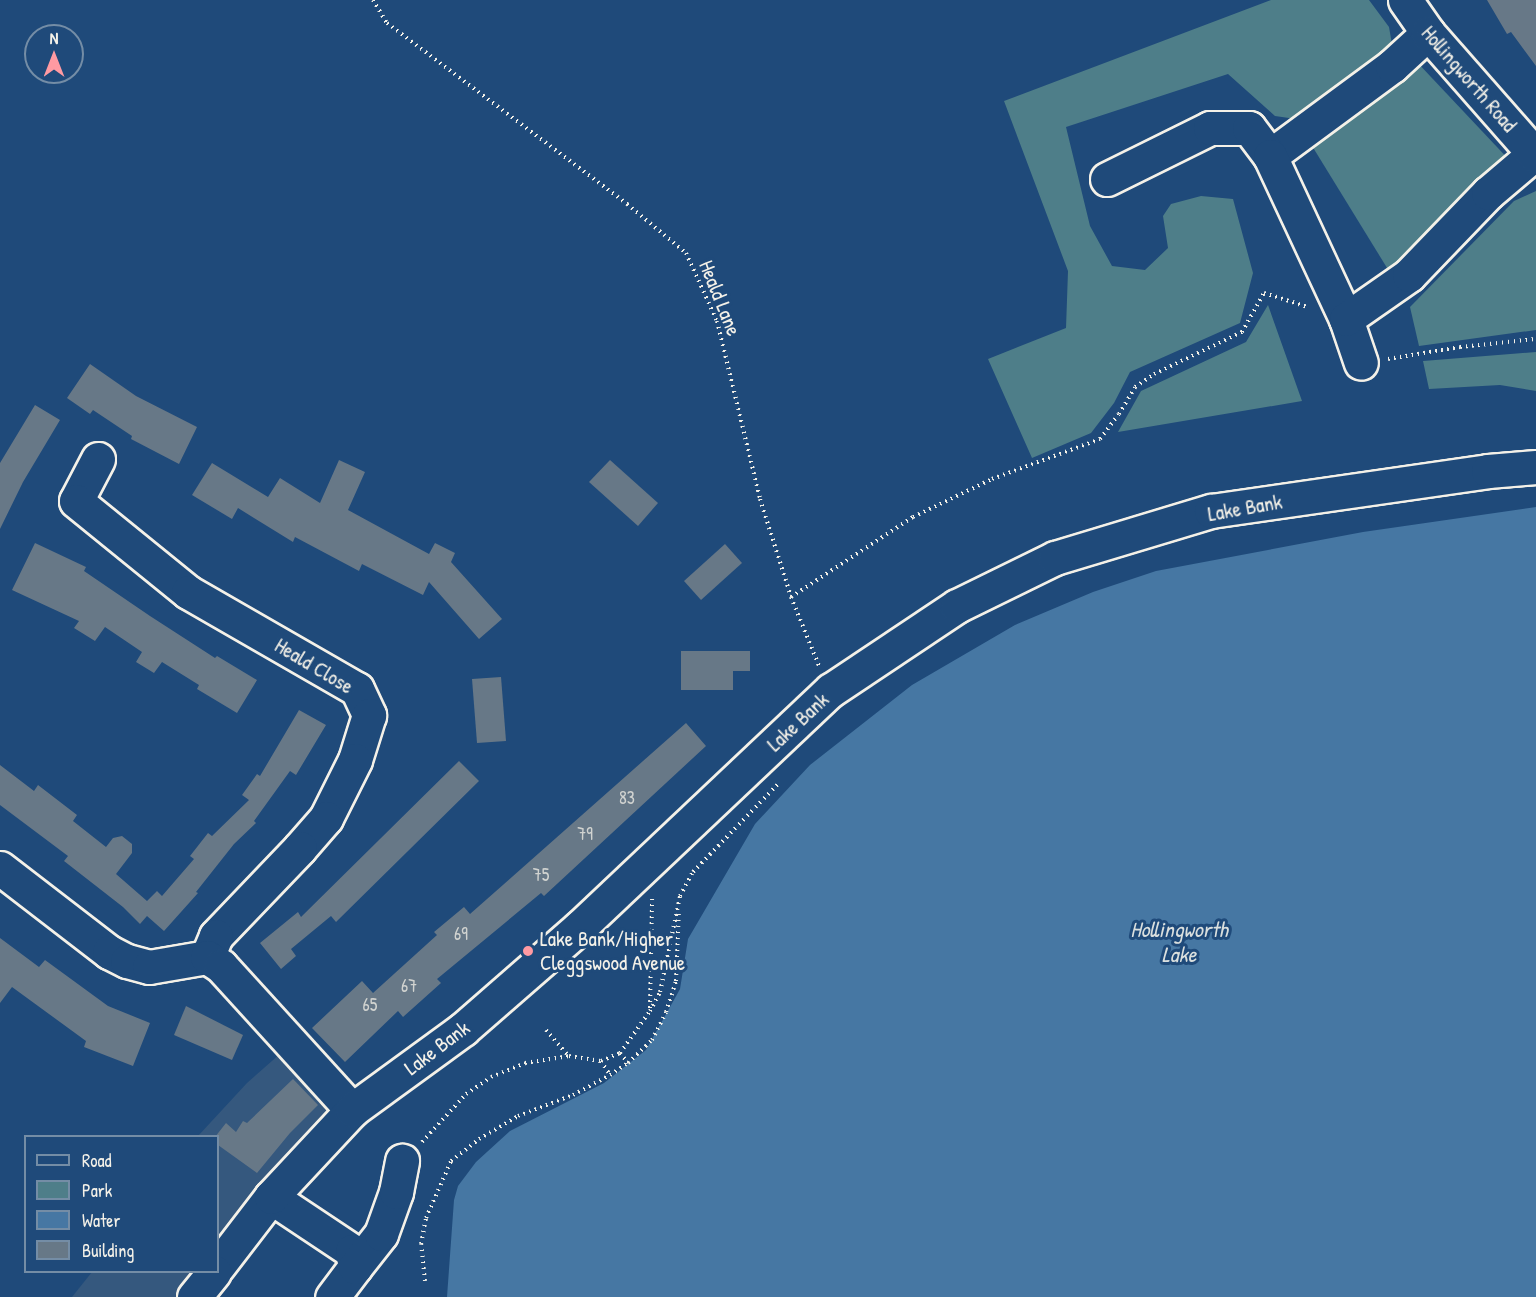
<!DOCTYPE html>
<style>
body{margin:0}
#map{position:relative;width:1536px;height:1297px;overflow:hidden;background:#1f4a7a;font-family:"Patrick Hand",sans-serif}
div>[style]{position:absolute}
.built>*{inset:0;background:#35587e}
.green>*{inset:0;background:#4e7e89}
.water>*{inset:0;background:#4677a3}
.building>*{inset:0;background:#677887}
.path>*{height:4px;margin-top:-2px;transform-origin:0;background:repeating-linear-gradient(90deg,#f4f1e8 0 1.5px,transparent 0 6px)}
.roads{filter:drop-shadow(2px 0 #f4f1e8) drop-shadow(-2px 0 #f4f1e8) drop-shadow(0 2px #f4f1e8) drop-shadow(0 -2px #f4f1e8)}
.minor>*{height:33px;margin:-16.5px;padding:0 16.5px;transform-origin:16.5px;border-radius:16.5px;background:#1f4a7a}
.major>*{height:33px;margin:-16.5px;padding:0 16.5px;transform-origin:16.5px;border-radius:16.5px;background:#1f4a7a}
.dots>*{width:16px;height:16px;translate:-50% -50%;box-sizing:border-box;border:3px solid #1f4a7a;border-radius:50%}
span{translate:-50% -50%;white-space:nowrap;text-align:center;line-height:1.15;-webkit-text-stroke:6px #1f4a7a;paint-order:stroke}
.number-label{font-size:18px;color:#d1d3d0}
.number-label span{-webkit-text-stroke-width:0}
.street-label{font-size:21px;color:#f4f1e8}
.poi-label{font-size:21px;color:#f4f1e8}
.left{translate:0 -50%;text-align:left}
.water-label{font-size:22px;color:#dadfde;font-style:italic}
.legend{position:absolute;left:24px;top:1135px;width:195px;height:138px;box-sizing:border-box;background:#1f4a7a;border:2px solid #748da6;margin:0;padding:8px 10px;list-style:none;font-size:18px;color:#f4f1e8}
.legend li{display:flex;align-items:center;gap:12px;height:30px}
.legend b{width:30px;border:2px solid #748da6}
.north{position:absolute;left:24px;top:24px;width:60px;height:60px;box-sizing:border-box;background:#1f4a7a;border:2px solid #748da6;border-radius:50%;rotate:0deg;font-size:16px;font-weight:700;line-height:24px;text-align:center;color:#f4f1e8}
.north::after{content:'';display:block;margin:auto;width:21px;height:27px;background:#ff9aa2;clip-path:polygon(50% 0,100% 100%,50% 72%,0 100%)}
</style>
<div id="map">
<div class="built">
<i style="clip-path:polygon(281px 1053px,333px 1108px,218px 1246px,218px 1136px,198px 1136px,247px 1083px)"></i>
<i style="clip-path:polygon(92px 1272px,197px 1272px,177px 1297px,72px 1297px)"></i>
</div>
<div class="green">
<i style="clip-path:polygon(1271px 0,1369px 0,1389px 27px,1393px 50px,1296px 119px,1275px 116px,1228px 74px,1066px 127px,1090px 226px,1112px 266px,1145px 270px,1168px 248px,1163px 216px,1171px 204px,1201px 196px,1233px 199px,1253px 273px,1240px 323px,1130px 372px,1114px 403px,1091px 433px,1032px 458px,988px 359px,1066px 328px,1068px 271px,1004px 101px)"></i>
<i style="clip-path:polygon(1415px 60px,1513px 164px,1392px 276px,1309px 141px)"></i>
<i style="clip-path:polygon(1536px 191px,1536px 330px,1419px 346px,1410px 307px,1514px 201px)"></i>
<i style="clip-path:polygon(1268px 305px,1302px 401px,1118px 432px,1141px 391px,1246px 342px)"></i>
<i style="clip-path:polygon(1536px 352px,1536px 391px,1500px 385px,1429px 389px,1423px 361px)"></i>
</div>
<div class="water">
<i style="clip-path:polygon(1536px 507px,1536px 1297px,447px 1297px,454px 1200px,458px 1186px,476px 1162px,510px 1131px,604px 1083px,646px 1050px,680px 989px,688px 939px,755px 824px,810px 765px,912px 685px,1015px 625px,1093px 592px,1156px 571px,1363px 532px)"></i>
</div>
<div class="building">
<i style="clip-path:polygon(1487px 0,1536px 0,1536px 66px,1511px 32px,1507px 34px)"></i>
<i style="clip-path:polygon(90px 364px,136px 396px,197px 427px,179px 464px,131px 439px,132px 436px,93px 410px,90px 414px,67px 398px)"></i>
<i style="clip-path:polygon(35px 405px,60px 420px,23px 482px,0 529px,0 463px)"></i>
<i style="clip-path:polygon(339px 460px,365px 472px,348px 510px,429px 554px,435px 543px,455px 553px,451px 562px,502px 619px,479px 639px,429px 582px,423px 595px,362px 564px,359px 571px,295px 537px,293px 542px,238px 508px,232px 519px,192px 495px,212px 463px,268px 497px,280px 478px,320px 503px)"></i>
<i style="clip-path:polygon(610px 460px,658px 503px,638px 526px,589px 482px)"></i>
<i style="clip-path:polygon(35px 543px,86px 567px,84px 571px,150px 616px,215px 658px,217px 656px,257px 680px,237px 713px,197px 689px,199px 685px,162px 662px,154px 673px,136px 662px,142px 652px,105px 627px,95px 641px,74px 628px,79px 621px,12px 590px)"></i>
<i style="clip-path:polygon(725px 544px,742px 563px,701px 600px,684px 581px)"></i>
<i style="clip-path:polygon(681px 651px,750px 651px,750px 671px,733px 671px,733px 690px,681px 690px)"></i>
<i style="clip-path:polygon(501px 677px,506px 741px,477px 743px,472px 679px)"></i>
<i style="clip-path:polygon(299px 710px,326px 725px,296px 775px,290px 771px,254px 821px,256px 823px,234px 844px,196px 892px,198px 893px,164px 931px,147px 916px,140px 924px,123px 907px,64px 861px,68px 856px,0 805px,0 765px,34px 791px,38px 785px,77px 815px,73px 821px,106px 847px,113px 838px,122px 836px,132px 844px,132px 853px,116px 874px,147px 901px,157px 891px,162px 896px,194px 859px,190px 856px,208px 833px,212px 836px,249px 800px,242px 795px,257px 774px,260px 776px)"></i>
<i style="clip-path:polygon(686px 723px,706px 746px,544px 896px,541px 893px,437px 979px,441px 983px,403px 1017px,398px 1011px,345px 1062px,312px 1028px,362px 981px,373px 993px,437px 935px,434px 932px,464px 907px,470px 914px)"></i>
<i style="clip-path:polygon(459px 761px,479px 781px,336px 922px,331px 916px,291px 949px,296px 956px,281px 969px,260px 943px,298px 912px,301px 917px)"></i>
<i style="clip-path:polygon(0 938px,39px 967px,45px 960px,108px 1006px,150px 1023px,133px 1066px,84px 1047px,86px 1041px,12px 987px,0 1003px)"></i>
<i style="clip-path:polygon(186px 1006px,243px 1035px,232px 1060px,174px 1035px)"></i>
<i style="clip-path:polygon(293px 1079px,318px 1105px,290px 1133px,257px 1173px,218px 1145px,218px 1137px,215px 1137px,226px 1123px,236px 1132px,243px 1121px,247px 1123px)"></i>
</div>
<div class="path">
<i style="left:373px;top:0;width:27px;rotate:59deg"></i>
<i style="left:387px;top:23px;width:301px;rotate:37deg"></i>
<i style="left:627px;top:204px;width:77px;rotate:39.7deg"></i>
<i style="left:686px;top:253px;width:75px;rotate:65.5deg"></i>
<i style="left:717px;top:321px;width:183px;rotate:76.4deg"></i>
<i style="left:760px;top:499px;width:103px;rotate:72.4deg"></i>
<i style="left:791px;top:597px;width:74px;rotate:67.9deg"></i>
<i style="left:1388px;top:359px;width:73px;rotate:-9.5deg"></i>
<i style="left:1460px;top:347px;width:76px;rotate:-6deg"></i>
<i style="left:791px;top:597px;width:146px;rotate:-33.3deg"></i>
<i style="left:913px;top:517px;width:88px;rotate:-25.7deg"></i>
<i style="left:992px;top:479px;width:115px;rotate:-20.3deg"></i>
<i style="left:1100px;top:439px;width:31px;rotate:-53deg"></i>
<i style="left:1119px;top:414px;width:31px;rotate:-59deg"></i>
<i style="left:1135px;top:387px;width:23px;rotate:-34deg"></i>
<i style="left:1154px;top:374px;width:98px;rotate:-25.5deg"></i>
<i style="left:1242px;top:332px;width:45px;rotate:-60.6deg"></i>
<i style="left:1264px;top:293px;width:46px;rotate:17.7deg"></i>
<i style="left:650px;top:1008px;width:109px;rotate:-88.9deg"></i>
<i style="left:546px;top:1030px;width:33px;rotate:49deg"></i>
<i style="left:620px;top:1053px;width:13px;rotate:51deg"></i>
<i style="left:601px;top:1061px;width:17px;rotate:57deg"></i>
<i style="left:422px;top:1142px;width:65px;rotate:-47.5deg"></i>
<i style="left:466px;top:1094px;width:30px;rotate:-34deg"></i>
<i style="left:491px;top:1077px;width:37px;rotate:-22deg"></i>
<i style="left:525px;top:1063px;width:45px;rotate:-9deg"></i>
<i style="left:569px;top:1056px;width:32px;rotate:9deg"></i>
<i style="left:601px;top:1061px;width:21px;rotate:-23deg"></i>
<i style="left:620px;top:1053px;width:52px;rotate:-54.5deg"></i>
<i style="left:650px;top:1011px;width:21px;rotate:-62deg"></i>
<i style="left:660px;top:992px;width:98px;rotate:-78.2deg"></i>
<i style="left:680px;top:896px;width:27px;rotate:-62deg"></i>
<i style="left:693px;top:872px;width:125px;rotate:-46deg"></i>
<i style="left:425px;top:1281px;width:37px;rotate:-96deg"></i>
<i style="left:421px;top:1244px;width:26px;rotate:-79deg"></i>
<i style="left:426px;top:1218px;width:62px;rotate:-66.3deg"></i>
<i style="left:451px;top:1161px;width:36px;rotate:-38deg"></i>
<i style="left:479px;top:1139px;width:45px;rotate:-30.5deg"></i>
<i style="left:518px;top:1116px;width:59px;rotate:-20.9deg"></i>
<i style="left:573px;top:1095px;width:42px;rotate:-28.4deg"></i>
<i style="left:610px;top:1075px;width:22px;rotate:-34deg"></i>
<i style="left:628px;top:1063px;width:33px;rotate:-44deg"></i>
<i style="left:652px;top:1040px;width:31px;rotate:-63deg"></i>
<i style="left:666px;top:1012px;width:33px;rotate:-72deg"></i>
<i style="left:676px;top:981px;width:72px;rotate:-87.6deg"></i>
</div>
<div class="roads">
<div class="minor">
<i style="left:1270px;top:156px;width:152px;rotate:-36.4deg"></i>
<i style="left:1392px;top:66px;width:49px;rotate:-42.5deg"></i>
<i style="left:1107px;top:179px;width:115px;rotate:-26.3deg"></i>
<i style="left:1210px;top:128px;width:39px"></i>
<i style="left:1249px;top:128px;width:35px;rotate:53deg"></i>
<i style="left:1270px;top:156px;width:180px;rotate:65deg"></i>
<i style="left:1346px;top:319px;width:46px;rotate:71.2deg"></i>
<i style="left:1346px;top:319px;width:77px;rotate:-34.9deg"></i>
<i style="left:1409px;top:275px;width:114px;rotate:-46.1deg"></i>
<i style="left:1488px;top:193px;width:60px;rotate:-40.3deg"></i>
<i style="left:98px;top:459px;width:47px;rotate:117.6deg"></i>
<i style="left:76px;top:501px;width:144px;rotate:39.1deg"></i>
<i style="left:188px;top:592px;width:195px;rotate:29.9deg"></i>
<i style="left:357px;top:689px;width:29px;rotate:65deg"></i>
<i style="left:369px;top:715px;width:47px;rotate:107.3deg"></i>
<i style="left:355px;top:760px;width:65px;rotate:116.6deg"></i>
<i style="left:326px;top:818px;width:40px;rotate:131deg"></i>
<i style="left:300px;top:848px;width:122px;rotate:133.7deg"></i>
<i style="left:216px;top:936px;width:23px;rotate:113deg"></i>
<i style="left:0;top:868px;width:138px;rotate:37.6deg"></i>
<i style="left:109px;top:952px;width:20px;rotate:27deg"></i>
<i style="left:127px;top:961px;width:23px;rotate:15deg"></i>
<i style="left:149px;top:967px;width:59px;rotate:-9.8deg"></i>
<i style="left:207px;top:957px;width:17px;rotate:33deg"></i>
<i style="left:221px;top:966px;width:195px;rotate:47.7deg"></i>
<i style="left:271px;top:1197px;width:97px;rotate:33.7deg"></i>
<i style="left:352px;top:1251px;width:16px;rotate:79deg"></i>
<i style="left:355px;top:1267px;width:38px;rotate:127deg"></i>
<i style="left:355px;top:1267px;width:42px;rotate:-51.8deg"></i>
<i style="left:381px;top:1234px;width:45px;rotate:-70.3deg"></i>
<i style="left:396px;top:1192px;width:32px;rotate:-79deg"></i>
</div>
<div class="major">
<i style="left:1405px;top:0;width:40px;rotate:55.1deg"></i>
<i style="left:1428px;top:33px;width:164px;rotate:48.7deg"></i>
<i style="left:218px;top:1266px;width:87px;rotate:-52.5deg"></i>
<i style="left:271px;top:1197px;width:119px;rotate:-47deg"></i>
<i style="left:352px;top:1110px;width:137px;rotate:-36.1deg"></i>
<i style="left:463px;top:1029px;width:155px;rotate:-41.1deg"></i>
<i style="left:580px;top:927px;width:345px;rotate:-43.4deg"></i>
<i style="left:831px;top:690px;width:151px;rotate:-33.7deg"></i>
<i style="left:957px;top:606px;width:109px;rotate:-26.1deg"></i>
<i style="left:1055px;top:558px;width:163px;rotate:-16.8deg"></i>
<i style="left:1211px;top:511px;width:280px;rotate:-8.2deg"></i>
<i style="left:1488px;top:471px;width:48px;rotate:-4.8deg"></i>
<i style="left:194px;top:1297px;width:32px;rotate:-51deg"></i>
</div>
</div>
<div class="dots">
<i style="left:528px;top:951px;background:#ff9aa2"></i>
</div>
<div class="number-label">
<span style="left:627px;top:798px">83</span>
<span style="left:585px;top:834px">79</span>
<span style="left:541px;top:875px">75</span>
<span style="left:461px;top:934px">69</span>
<span style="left:409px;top:986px">67</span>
<span style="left:370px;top:1005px">65</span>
</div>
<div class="street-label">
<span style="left:1469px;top:79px;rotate:49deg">Hollingworth Road</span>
<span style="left:720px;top:298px;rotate:68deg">Heald Lane</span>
<span style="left:1245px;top:508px;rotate:-10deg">Lake Bank</span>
<span style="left:314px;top:666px;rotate:31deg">Heald Close</span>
<span style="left:798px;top:722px;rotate:-43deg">Lake Bank</span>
<span style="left:437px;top:1048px;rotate:-37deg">Lake Bank</span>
</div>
<div class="poi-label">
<span class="left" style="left:540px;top:951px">Lake Bank/Higher<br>Cleggswood Avenue</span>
</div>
<div class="water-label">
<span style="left:1179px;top:942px">Hollingworth<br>Lake</span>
</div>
<ul class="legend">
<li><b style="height:8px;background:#1f4a7a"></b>Road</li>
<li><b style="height:16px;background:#4e7e89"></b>Park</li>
<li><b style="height:16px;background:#4677a3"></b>Water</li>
<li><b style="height:16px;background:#677887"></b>Building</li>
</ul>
<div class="north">N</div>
</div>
